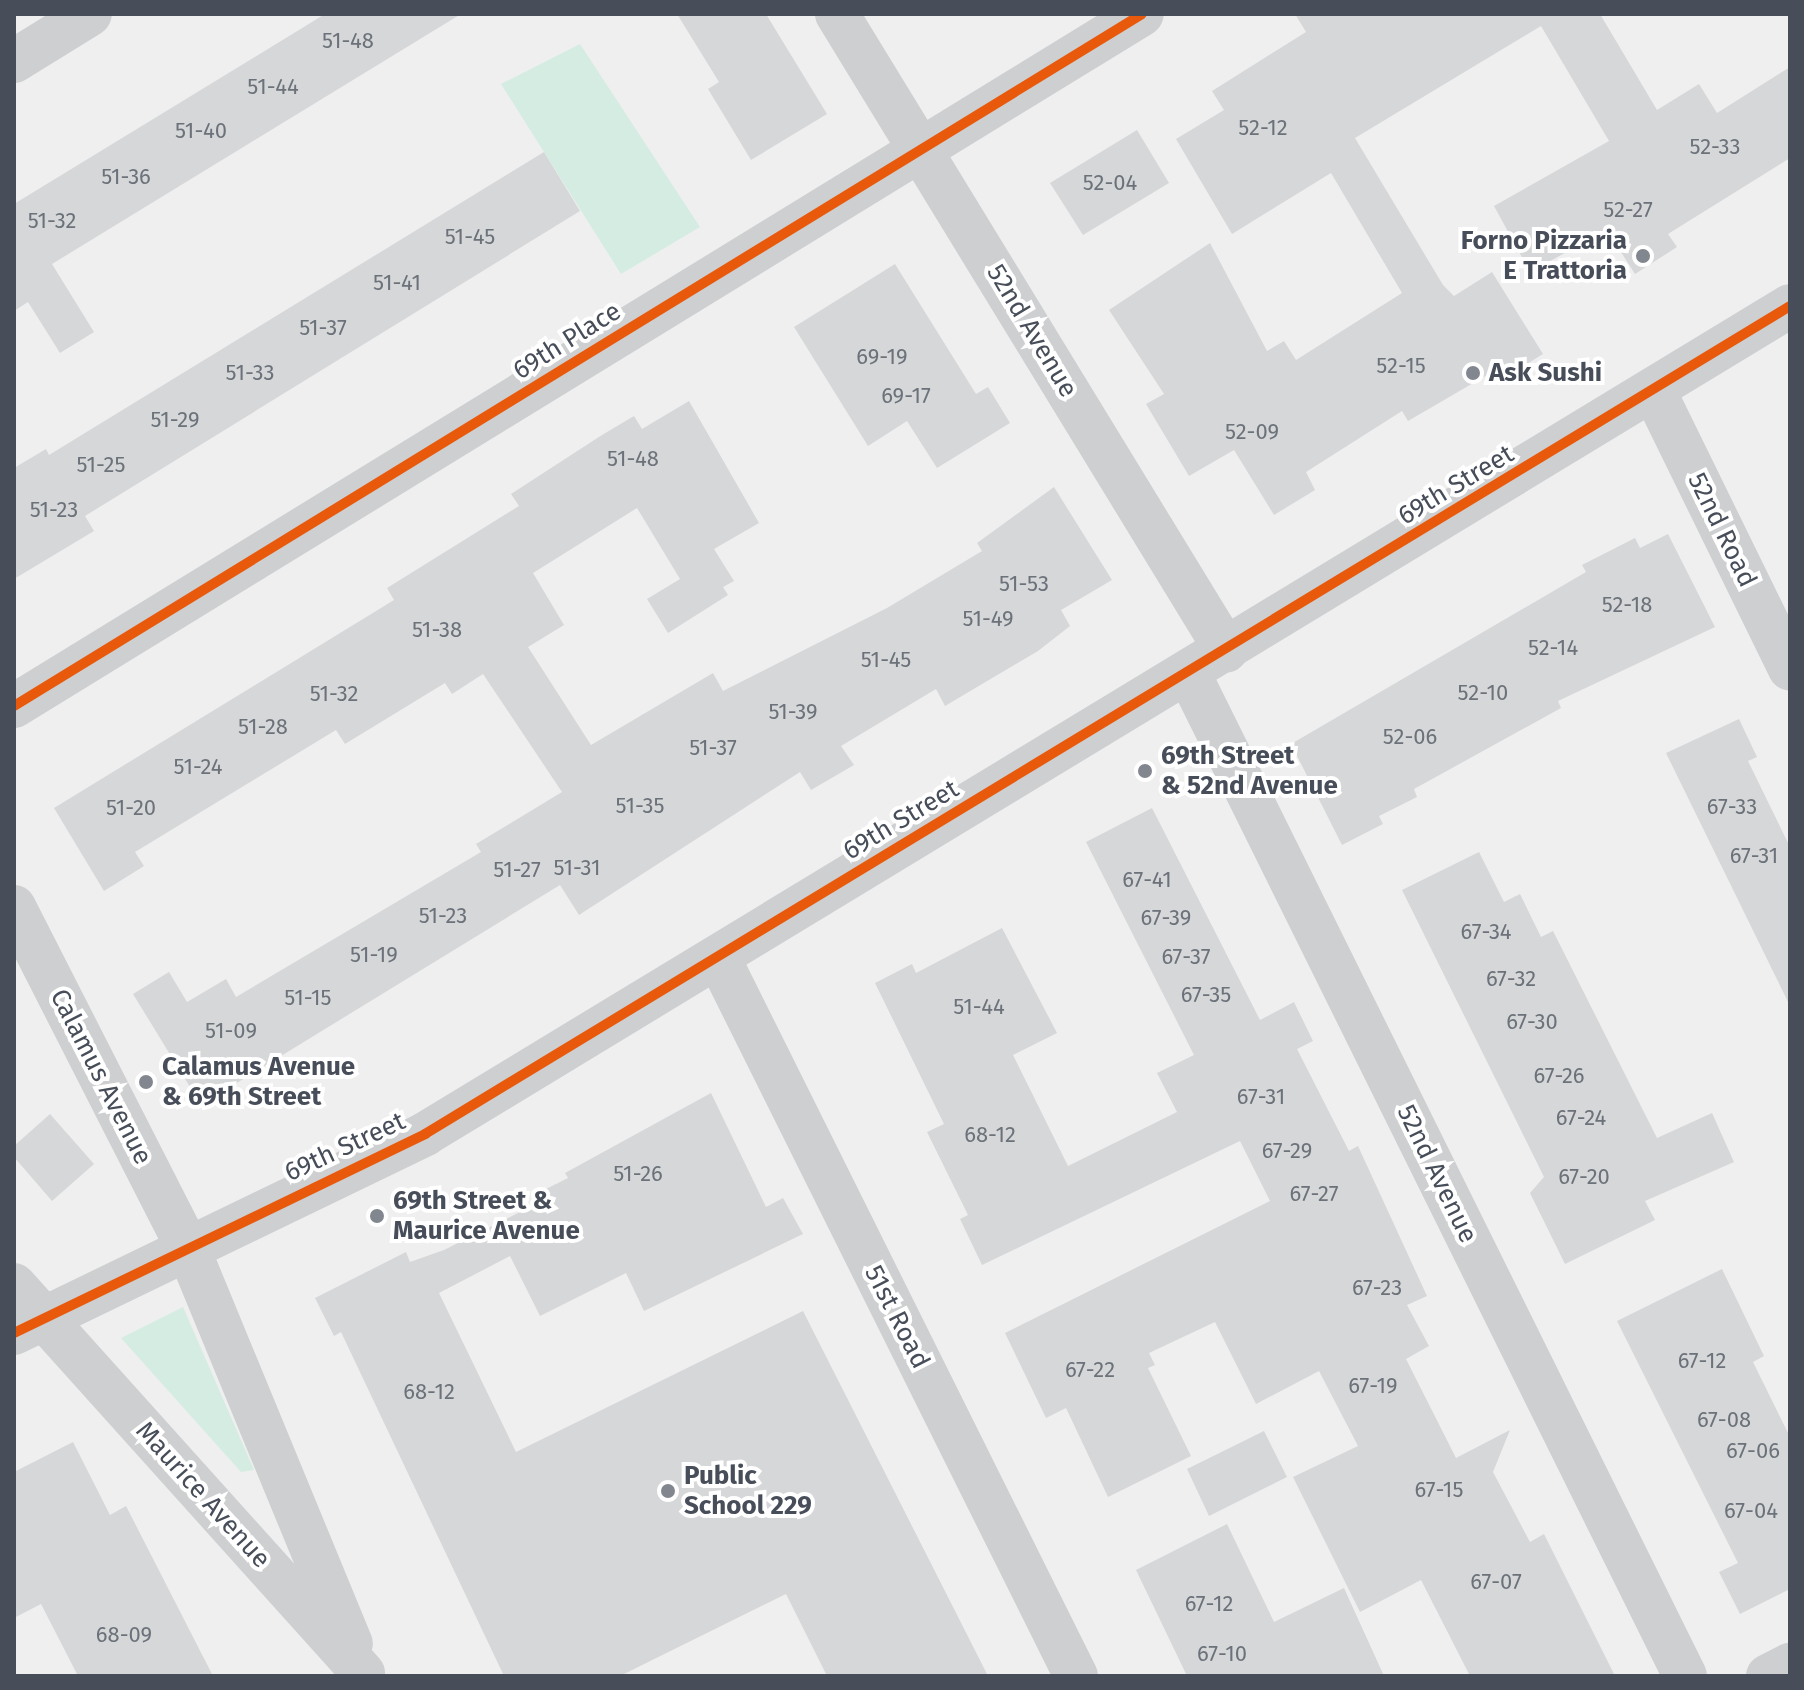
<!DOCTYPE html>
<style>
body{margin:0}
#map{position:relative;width:1804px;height:1690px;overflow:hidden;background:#efefef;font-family:"Fira Sans",sans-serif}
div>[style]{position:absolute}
.green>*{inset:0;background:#d5ece2}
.building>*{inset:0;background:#d6d7d9}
.minor>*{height:44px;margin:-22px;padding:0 22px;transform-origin:22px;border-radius:22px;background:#cdcfd1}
.tertiary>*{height:44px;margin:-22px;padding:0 22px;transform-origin:22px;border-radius:22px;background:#cdcfd1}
.cycleway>*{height:10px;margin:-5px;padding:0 5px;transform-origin:5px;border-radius:5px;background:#e8590c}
.dots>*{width:22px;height:22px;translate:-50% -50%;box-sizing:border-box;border:4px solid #fff;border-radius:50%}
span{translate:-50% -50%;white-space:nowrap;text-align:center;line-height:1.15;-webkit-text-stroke:8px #fff;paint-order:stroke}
.number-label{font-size:22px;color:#6c727a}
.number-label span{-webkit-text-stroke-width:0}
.poi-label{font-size:26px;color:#474e59;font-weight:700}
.right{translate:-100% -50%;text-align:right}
.left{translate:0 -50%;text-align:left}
.street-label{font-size:26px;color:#474e59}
.frame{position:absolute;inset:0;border:16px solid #474e59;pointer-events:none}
</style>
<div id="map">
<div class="green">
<i style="clip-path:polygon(580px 44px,700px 227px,621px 274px,501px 84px)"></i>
<i style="clip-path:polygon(183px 1307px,254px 1470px,241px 1472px,121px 1338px)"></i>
</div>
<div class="building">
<i style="clip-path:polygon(325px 14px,461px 14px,52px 264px,94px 332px,60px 353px,28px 302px,14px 311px,14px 204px)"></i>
<i style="clip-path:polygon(677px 14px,766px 14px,827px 114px,751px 160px,708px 89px,719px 82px)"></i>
<i style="clip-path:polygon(1295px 14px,1600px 14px,1657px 110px,1699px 84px,1717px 113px,1790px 67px,1790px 158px,1668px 234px,1677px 247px,1635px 274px,1607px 230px,1530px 272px,1494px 206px,1609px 141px,1541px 26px,1355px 138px,1443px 285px,1454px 296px,1492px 272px,1543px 354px,1512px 373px,1506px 364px,1408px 421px,1402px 411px,1306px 472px,1315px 490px,1274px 515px,1234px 450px,1189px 476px,1146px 404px,1164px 394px,1109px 310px,1210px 243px,1267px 351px,1284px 341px,1296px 360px,1402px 293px,1331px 173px,1232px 234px,1176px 139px,1224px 110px,1212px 91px,1306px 32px)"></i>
<i style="clip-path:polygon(1137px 130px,1169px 183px,1083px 235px,1050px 183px)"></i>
<i style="clip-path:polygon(544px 152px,580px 211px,85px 516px,94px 531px,14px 579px,14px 468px,46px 449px,49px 455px)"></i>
<i style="clip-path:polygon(895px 264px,976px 394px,988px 387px,1010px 423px,937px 468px,907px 421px,868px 446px,794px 327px)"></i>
<i style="clip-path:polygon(689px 401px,759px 523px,714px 549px,734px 581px,723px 587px,728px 595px,668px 633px,647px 599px,680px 579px,637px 508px,533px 573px,564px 625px,528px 647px,591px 745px,713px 673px,723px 691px,887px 608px,982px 551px,977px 543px,1054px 487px,1112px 580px,1061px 610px,1070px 626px,1038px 651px,945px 706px,936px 689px,841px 746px,854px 765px,811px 790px,800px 772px,579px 915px,560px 885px,201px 1105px,133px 994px,169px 972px,187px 1002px,226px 979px,236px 997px,481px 852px,476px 844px,562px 792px,483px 674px,452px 694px,445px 683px,345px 744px,336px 730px,135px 852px,144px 866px,104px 891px,54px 808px,394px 600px,387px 588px,519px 506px,511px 494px,602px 435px,634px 416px,642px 429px)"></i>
<i style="clip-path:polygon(1668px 534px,1715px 627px,1558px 701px,1561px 708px,1414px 789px,1417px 797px,1379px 816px,1383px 824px,1342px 845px,1291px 744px,1586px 572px,1582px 565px,1635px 538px,1640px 548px)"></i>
<i style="clip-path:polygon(1739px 719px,1757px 757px,1748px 761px,1790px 847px,1790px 1006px,1666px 753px)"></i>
<i style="clip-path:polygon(1152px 808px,1260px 1020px,1294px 1002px,1313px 1041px,1297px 1049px,1349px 1151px,1358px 1146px,1427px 1296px,1407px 1305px,1429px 1346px,1406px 1359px,1456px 1458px,1510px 1430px,1493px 1472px,1530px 1542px,1544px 1534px,1615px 1676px,1470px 1676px,1421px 1580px,1360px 1612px,1293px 1477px,1358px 1446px,1319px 1371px,1256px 1404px,1215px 1322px,1149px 1353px,1155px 1365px,1148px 1368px,1191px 1456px,1108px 1497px,1066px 1408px,1046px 1418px,1005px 1333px,1270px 1201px,1240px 1141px,982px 1265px,960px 1219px,968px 1215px,927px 1132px,944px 1124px,875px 983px,912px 964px,916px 973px,1002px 928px,1057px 1033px,1013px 1055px,1068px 1166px,1177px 1112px,1157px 1073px,1194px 1055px,1086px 842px)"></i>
<i style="clip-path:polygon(1479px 852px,1504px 902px,1520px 894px,1541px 937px,1553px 931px,1657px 1138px,1712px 1113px,1734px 1162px,1645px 1201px,1655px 1220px,1565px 1264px,1530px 1193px,1544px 1177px,1402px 890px)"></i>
<i style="clip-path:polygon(711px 1093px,766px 1207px,783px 1198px,803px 1234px,644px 1311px,626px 1273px,540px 1316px,510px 1256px,439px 1293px,516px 1452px,803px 1311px,988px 1676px,827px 1676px,786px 1594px,620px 1676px,504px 1676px,341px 1332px,334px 1336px,315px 1298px,406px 1252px,410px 1262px,444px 1250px,542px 1201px,538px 1193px,568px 1178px,565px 1173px)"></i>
<i style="clip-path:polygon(50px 1114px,94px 1164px,52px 1201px,14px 1157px,14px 1146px)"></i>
<i style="clip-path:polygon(1722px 1269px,1764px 1356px,1753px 1362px,1790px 1437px,1790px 1589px,1740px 1614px,1719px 1572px,1738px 1563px,1617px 1321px)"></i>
<i style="clip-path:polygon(1264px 1431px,1287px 1477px,1209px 1516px,1187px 1469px)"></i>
<i style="clip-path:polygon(73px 1442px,110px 1515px,126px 1506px,213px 1676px,78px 1676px,41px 1604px,14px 1618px,14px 1472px)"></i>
<i style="clip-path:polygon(1227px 1524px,1274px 1622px,1344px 1588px,1384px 1676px,1187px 1676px,1136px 1570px)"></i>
</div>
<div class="minor">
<i style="left:837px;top:14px;width:746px;rotate:58.55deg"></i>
<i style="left:14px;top:61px;width:89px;rotate:-31.7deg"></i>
<i style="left:1654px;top:391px;width:309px;rotate:63.9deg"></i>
<i style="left:1188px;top:672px;width:1120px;rotate:63.66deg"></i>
<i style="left:14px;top:706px;width:1323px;rotate:-31.53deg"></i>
<i style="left:14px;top:907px;width:381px;rotate:63deg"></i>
<i style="left:718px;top:957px;width:803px;rotate:63.53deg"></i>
<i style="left:1768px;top:1676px;width:25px;rotate:-27deg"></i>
</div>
<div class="tertiary">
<i style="left:187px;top:1246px;width:430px;rotate:67.6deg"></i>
<i style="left:14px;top:1285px;width:522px;rotate:48.03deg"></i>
<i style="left:14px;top:1333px;width:457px;rotate:-25.8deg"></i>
<i style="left:425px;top:1134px;width:1596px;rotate:-31.24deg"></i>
</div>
<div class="cycleway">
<i style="left:14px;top:706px;width:1323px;rotate:-31.53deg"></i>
<i style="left:14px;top:1333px;width:457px;rotate:-25.8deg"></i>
<i style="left:425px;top:1134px;width:1596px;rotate:-31.24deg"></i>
</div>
<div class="dots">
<i style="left:1643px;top:256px;background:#82868e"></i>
<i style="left:1473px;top:373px;background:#82868e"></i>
<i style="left:1145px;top:771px;background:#82868e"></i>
<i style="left:146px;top:1082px;background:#82868e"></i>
<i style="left:377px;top:1216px;background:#82868e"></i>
<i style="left:668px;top:1491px;background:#82868e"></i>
</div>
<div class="number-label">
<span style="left:348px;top:41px">51-48</span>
<span style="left:273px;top:87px">51-44</span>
<span style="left:1263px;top:128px">52-12</span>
<span style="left:201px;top:131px">51-40</span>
<span style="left:1715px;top:147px">52-33</span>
<span style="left:126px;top:177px">51-36</span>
<span style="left:1110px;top:183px">52-04</span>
<span style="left:1628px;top:210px">52-27</span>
<span style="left:52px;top:221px">51-32</span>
<span style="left:470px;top:237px">51-45</span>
<span style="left:397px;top:283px">51-41</span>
<span style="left:323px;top:328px">51-37</span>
<span style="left:882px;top:357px">69-19</span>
<span style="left:1401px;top:366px">52-15</span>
<span style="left:250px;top:373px">51-33</span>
<span style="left:906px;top:396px">69-17</span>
<span style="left:175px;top:420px">51-29</span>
<span style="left:1252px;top:432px">52-09</span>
<span style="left:633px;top:459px">51-48</span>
<span style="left:101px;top:465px">51-25</span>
<span style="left:54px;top:510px">51-23</span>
<span style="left:1024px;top:584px">51-53</span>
<span style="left:1627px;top:605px">52-18</span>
<span style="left:988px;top:619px">51-49</span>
<span style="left:437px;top:630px">51-38</span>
<span style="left:1553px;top:648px">52-14</span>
<span style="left:886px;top:660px">51-45</span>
<span style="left:1483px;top:693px">52-10</span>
<span style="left:334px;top:694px">51-32</span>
<span style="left:793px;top:712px">51-39</span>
<span style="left:263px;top:727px">51-28</span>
<span style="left:1410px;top:737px">52-06</span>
<span style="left:713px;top:748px">51-37</span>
<span style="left:198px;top:767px">51-24</span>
<span style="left:640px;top:806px">51-35</span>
<span style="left:1732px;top:807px">67-33</span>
<span style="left:131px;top:808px">51-20</span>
<span style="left:1754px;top:856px">67-31</span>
<span style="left:577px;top:868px">51-31</span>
<span style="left:517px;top:870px">51-27</span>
<span style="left:1147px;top:880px">67-41</span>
<span style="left:443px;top:916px">51-23</span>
<span style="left:1166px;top:918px">67-39</span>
<span style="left:1486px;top:932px">67-34</span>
<span style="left:374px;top:955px">51-19</span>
<span style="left:1186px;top:957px">67-37</span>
<span style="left:1511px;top:979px">67-32</span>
<span style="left:1206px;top:995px">67-35</span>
<span style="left:308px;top:998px">51-15</span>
<span style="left:979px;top:1007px">51-44</span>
<span style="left:1532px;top:1022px">67-30</span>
<span style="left:231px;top:1031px">51-09</span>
<span style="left:1559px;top:1076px">67-26</span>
<span style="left:1261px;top:1097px">67-31</span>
<span style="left:1581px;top:1118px">67-24</span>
<span style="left:990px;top:1135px">68-12</span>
<span style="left:1287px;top:1151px">67-29</span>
<span style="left:638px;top:1174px">51-26</span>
<span style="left:1584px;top:1177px">67-20</span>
<span style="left:1314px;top:1194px">67-27</span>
<span style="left:1377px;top:1288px">67-23</span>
<span style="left:1702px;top:1361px">67-12</span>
<span style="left:1090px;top:1370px">67-22</span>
<span style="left:1373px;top:1386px">67-19</span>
<span style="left:429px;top:1392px">68-12</span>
<span style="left:1724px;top:1420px">67-08</span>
<span style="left:1753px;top:1451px">67-06</span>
<span style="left:1439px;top:1490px">67-15</span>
<span style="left:1751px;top:1511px">67-04</span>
<span style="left:1496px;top:1582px">67-07</span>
<span style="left:1209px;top:1604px">67-12</span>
<span style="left:124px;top:1635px">68-09</span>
<span style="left:1222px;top:1654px">67-10</span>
</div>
<div class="poi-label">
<span class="right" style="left:1627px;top:256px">Forno Pizzaria<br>E Trattoria</span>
<span class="left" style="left:1489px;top:373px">Ask Sushi</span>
<span class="left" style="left:1161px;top:771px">69th Street<br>&amp; 52nd Avenue</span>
<span class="left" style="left:162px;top:1082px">Calamus Avenue<br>&amp; 69th Street</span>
<span class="left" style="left:393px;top:1216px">69th Street &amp;<br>Maurice Avenue</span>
<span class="left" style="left:684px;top:1491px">Public<br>School 229</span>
</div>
<div class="street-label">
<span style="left:1032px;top:331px;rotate:59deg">52nd Avenue</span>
<span style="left:567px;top:341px;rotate:-32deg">69th Place</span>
<span style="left:1456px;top:485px;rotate:-31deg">69th Street</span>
<span style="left:1722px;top:530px;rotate:64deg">52nd Road</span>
<span style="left:901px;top:820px;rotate:-31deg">69th Street</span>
<span style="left:101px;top:1077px;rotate:63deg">Calamus Avenue</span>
<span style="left:345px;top:1147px;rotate:-25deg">69th Street</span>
<span style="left:1437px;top:1174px;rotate:64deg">52nd Avenue</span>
<span style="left:897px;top:1317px;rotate:63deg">51st Road</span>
<span style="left:203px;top:1495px;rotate:48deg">Maurice Avenue</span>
</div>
<div class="frame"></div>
</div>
